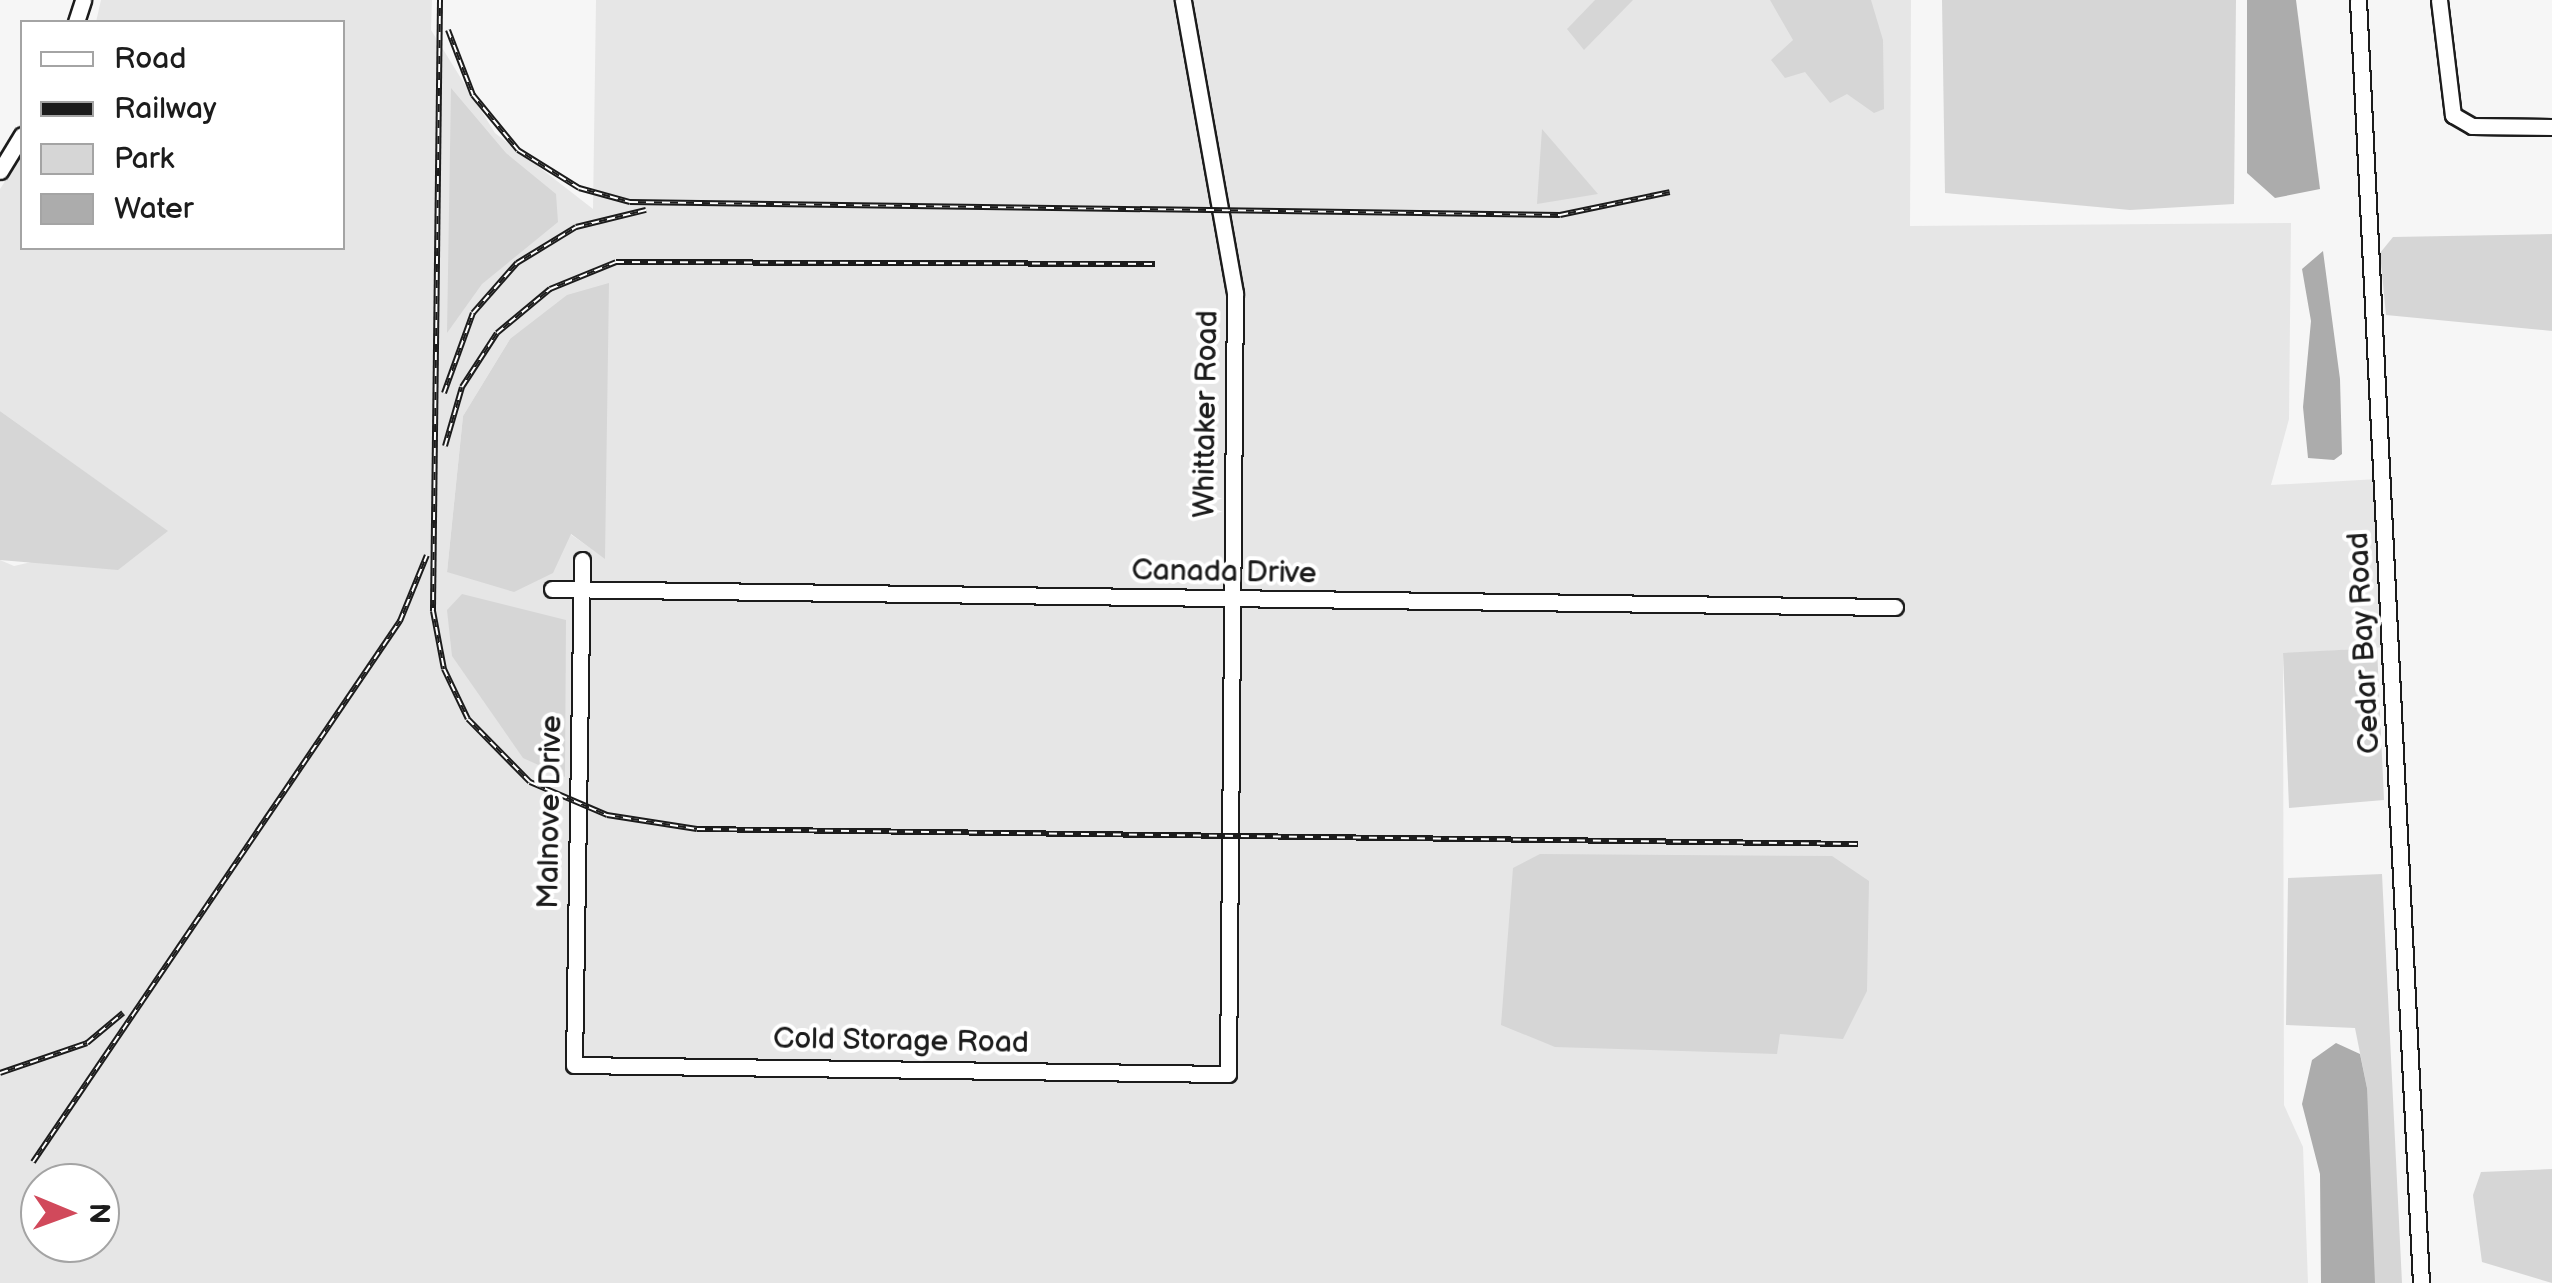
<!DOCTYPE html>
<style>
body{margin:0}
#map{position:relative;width:2552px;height:1283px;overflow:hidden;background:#f6f6f6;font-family:"Balsamiq Sans",sans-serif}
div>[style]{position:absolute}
.built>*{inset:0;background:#e6e6e6}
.green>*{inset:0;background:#d6d6d6}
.water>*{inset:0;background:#acacac}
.roads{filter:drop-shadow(2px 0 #1c1c1c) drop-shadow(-2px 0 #1c1c1c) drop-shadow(0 2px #1c1c1c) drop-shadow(0 -2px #1c1c1c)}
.minor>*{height:15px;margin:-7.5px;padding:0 7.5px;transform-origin:7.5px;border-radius:7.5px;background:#fff}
.rail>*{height:6px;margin-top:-3px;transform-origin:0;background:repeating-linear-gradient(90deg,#fff 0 8px,#1c1c1c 0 16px);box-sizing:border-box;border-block:2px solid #1c1c1c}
span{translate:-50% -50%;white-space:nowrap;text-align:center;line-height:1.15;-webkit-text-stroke:8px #fff;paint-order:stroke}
.street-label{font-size:30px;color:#1c1c1c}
.legend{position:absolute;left:20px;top:20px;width:325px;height:230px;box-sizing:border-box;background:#fff;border:2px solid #a4a4a4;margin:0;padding:12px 18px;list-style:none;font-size:30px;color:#1c1c1c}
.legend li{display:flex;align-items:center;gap:20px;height:50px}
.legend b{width:50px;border:2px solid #a4a4a4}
.north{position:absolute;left:20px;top:1163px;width:100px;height:100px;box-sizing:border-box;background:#fff;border:2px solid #a4a4a4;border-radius:50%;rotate:91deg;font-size:28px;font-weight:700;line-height:40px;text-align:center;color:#1c1c1c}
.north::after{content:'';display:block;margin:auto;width:35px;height:45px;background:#d1495b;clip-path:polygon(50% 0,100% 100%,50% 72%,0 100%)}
</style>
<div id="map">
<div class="built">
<i style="clip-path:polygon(evenodd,101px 0,432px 0,431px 30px,495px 133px,593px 209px,596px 0,1911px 0,1910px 226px,2291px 223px,2289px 419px,2271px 485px,2378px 479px,2387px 647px,2283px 654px,2284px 1105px,2303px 1147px,2308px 1283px,0 1283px,0 560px,14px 566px,167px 531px,0 411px,0 189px,22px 155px,22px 248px,342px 248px,342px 22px,96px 22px,101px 0,510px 339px,605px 558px,570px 534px,447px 572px,463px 416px,510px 339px,101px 0,40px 1183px,100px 1183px,100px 1243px,40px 1243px,40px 1183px)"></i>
</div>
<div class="green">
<i style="clip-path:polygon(1595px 0,1633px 0,1584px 50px,1567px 29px)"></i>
<i style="clip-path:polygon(1770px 0,1871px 0,1883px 40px,1884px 109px,1874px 113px,1847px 94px,1830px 103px,1805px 72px,1785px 78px,1771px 60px,1793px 40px)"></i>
<i style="clip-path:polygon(1942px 0,2236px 0,2234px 204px,2130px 210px,1945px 193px)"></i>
<i style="clip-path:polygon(451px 88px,506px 153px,556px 194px,558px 222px,482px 284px,447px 333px)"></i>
<i style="clip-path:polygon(1542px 129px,1598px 194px,1537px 204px)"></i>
<i style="clip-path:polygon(2552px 234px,2552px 331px,2386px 315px,2380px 253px,2393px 237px)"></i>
<i style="clip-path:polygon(609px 283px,605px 559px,571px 534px,553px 573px,514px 592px,447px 572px,463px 416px,510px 339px,567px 295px)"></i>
<i style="clip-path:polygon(0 411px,168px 531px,118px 570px,0 560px)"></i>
<i style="clip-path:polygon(462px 594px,566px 620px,565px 777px,523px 758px,452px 656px,447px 610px)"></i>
<i style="clip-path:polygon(2377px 648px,2384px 800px,2289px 808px,2283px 653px)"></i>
<i style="clip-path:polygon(1540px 854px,1832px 856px,1869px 881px,1867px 991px,1843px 1039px,1780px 1034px,1777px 1054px,1555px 1047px,1501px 1025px,1513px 868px)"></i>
<i style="clip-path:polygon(2382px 874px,2402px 1283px,2375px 1283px,2367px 1246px,2367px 1088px,2355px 1028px,2286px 1025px,2288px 878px)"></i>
<i style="clip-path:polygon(2552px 1169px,2552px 1283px,2482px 1262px,2473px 1195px,2481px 1172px)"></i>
</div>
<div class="water">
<i style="clip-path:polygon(2247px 0,2296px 0,2320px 189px,2275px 198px,2247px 173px)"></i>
<i style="clip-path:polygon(2323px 251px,2340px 379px,2342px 454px,2334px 460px,2308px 458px,2303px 407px,2311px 321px,2302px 269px)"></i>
<i style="clip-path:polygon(2336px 1043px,2360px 1054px,2367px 1088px,2375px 1283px,2321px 1283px,2320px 1174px,2302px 1104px,2312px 1060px)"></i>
</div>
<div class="roads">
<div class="minor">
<i style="left:2358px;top:0;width:1285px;rotate:87.19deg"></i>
<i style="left:2439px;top:0;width:116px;rotate:83.1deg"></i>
<i style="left:2453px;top:115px;width:22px;rotate:30deg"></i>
<i style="left:2472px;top:126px;width:80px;rotate:0.7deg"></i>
<i style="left:76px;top:22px;width:23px;rotate:-72deg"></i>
<i style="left:0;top:171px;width:42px;rotate:-58.6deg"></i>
<i style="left:582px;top:560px;width:505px;rotate:90.91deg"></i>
<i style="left:574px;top:1065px;width:654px;rotate:0.79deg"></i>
<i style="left:1228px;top:1074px;width:781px;rotate:-89.49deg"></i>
<i style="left:1235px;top:293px;width:298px;rotate:-100.1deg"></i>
<i style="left:552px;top:589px;width:1343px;rotate:0.77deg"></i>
</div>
</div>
<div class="rail">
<i style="left:440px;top:0;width:611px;rotate:90.66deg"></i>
<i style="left:433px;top:611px;width:59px;rotate:79.3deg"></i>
<i style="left:444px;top:669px;width:55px;rotate:64.4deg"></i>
<i style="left:468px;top:719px;width:88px;rotate:45.5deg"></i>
<i style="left:530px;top:782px;width:84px;rotate:23.2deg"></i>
<i style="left:607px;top:815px;width:91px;rotate:8.8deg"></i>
<i style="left:697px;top:829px;width:1161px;rotate:0.74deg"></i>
<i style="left:448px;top:30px;width:70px;rotate:69deg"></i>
<i style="left:473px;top:95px;width:71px;rotate:50.7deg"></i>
<i style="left:518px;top:150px;width:72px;rotate:31.9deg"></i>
<i style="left:579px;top:188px;width:53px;rotate:15.4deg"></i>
<i style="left:630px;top:202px;width:930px;rotate:0.8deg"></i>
<i style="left:1560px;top:215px;width:112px;rotate:-11.8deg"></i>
<i style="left:444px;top:393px;width:85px;rotate:-70.1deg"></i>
<i style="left:473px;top:313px;width:67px;rotate:-48.7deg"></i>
<i style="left:517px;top:263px;width:69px;rotate:-31.4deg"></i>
<i style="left:576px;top:227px;width:72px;rotate:-13.7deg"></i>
<i style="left:445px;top:446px;width:61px;rotate:-73.9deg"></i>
<i style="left:462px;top:387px;width:64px;rotate:-57.1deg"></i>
<i style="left:497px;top:333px;width:69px;rotate:-39.7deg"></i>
<i style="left:550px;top:289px;width:71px;rotate:-22.2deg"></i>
<i style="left:616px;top:262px;width:539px;rotate:0.21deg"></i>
<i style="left:0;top:1073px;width:92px;rotate:-19deg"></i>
<i style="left:87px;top:1043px;width:47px;rotate:-39.8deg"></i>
<i style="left:33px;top:1162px;width:654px;rotate:-55.85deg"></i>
<i style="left:400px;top:621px;width:71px;rotate:-67.8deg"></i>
</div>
<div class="street-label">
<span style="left:1206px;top:414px;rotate:-89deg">Whittaker Road</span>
<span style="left:1224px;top:572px;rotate:1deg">Canada Drive</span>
<span style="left:2364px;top:643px;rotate:-93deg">Cedar Bay Road</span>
<span style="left:550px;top:812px;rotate:-89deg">Malnove Drive</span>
<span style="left:901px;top:1041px;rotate:1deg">Cold Storage Road</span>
</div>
<ul class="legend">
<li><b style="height:12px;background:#fff"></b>Road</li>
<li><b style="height:12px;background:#1c1c1c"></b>Railway</li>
<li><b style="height:28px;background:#d6d6d6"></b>Park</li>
<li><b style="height:28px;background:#acacac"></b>Water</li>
</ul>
<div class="north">N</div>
</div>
